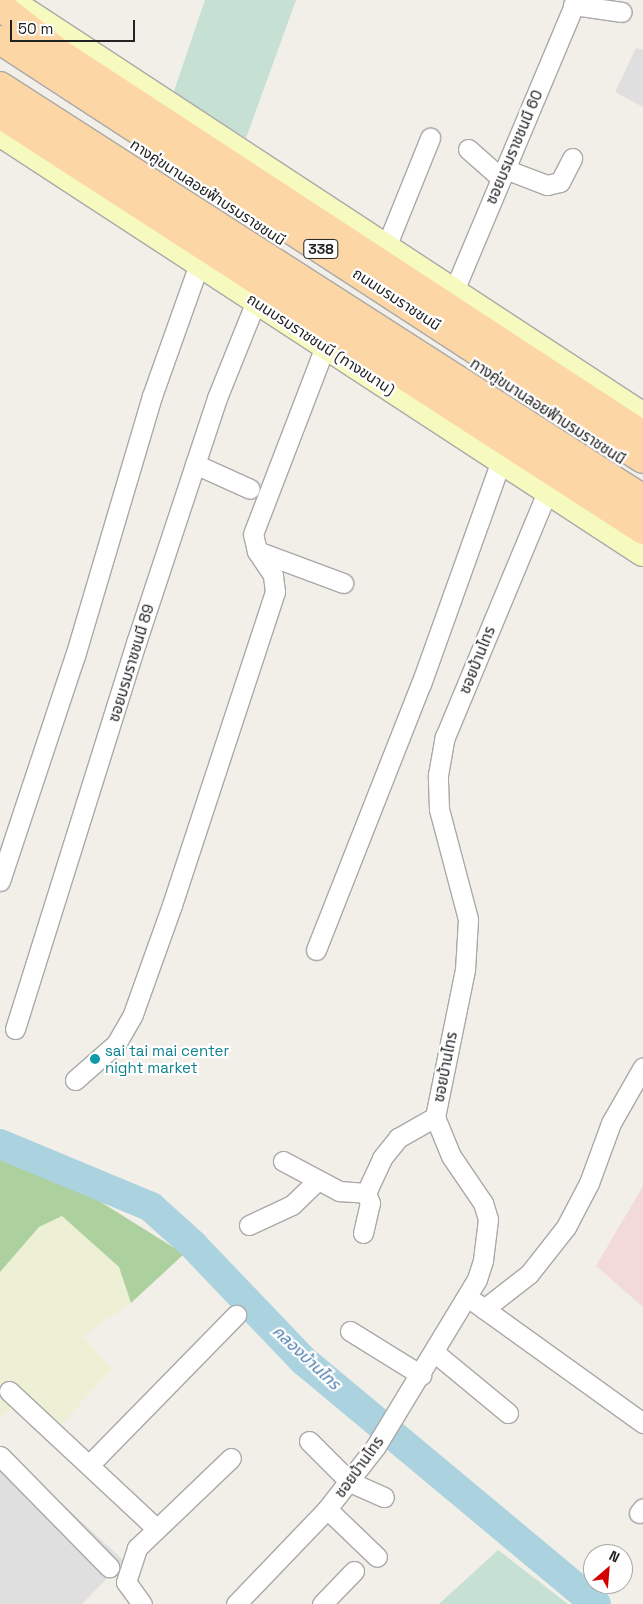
<!DOCTYPE html>
<meta charset="utf-8">
<style>
body{margin:0}
#map{position:relative;width:643px;height:1604px;overflow:hidden;background:#f2efe9;font-family:"Space Grotesk","Noto Sans Thai",sans-serif}
div>[style]{position:absolute}
.residential>*{inset:0;background:#e0dfdf}
.commercial>*{inset:0;background:#f2dad9}
.farmland>*{inset:0;background:#eef0d5}
.forest>*{inset:0;background:#add19e}
.wetland>*{inset:0;background:#c6e0d4}
.river>*{height:30px;margin:-15px;padding:0 15px;transform-origin:15px;border-radius:15px;background:#aad3df}
.roads{filter:drop-shadow(1px 0 #a9a9a9) drop-shadow(-1px 0 #a9a9a9) drop-shadow(0 1px #a9a9a9) drop-shadow(0 -1px #a9a9a9)}
.street>*{height:19px;margin:-9.5px;padding:0 9.5px;transform-origin:9.5px;border-radius:9.5px;background:#fff}
.secondary>*{height:28px;margin:-14px;padding:0 14px;transform-origin:14px;border-radius:14px;background:#f7fabf}
.primary>*{height:28px;margin:-14px;padding:0 14px;transform-origin:14px;border-radius:14px;background:#fcd6a4}
.dots>*{width:14px;height:14px;translate:-50% -50%;box-sizing:border-box;border:2px solid #fff;border-radius:50%}
span{translate:-50% -50%;white-space:nowrap;text-align:center;line-height:1.15;-webkit-text-stroke:4.5px #fff;paint-order:stroke}
.shield-label span{padding:1px 4px;background:#fff;border:1px solid;border-radius:4px;-webkit-text-stroke-width:0}
.shield-label{font-size:14px;color:#222;font-weight:700}
.street-label{font-size:15px;color:#222}
.culture-label{font-size:15px;color:#0d838f}
.left{translate:0 -50%;text-align:left}
.water-label{font-size:16px;color:#4a7aab;font-style:italic}
.north{position:absolute;left:583px;top:1544px;width:50px;height:50px;box-sizing:border-box;background:#fff;border:1px solid #a7a7a7;border-radius:50%;rotate:27deg;font-size:14px;font-weight:700;line-height:20px;text-align:center;color:#222}
.north::after{content:'';display:block;margin:auto;width:18px;height:22px;background:#d40000;clip-path:polygon(50% 0,100% 100%,50% 72%,0 100%)}
.scale{position:absolute;left:10px;top:20px;width:125px;height:22px;box-sizing:border-box;border:2px solid #222;border-top:0;padding-left:6px;font-size:15px;line-height:18px;white-space:nowrap;color:#222;-webkit-text-stroke:4px #fff;paint-order:stroke}
</style>
<div id="map">
<div class="residential">
<i style="clip-path:polygon(636px 48px,643px 50px,643px 107px,615px 92px)"></i>
<i style="clip-path:polygon(0 1446px,124px 1561px,82px 1604px,0 1604px)"></i>
</div>
<div class="commercial">
<i style="clip-path:polygon(643px 1186px,643px 1307px,596px 1266px)"></i>
</div>
<div class="farmland">
<i style="clip-path:polygon(62px 1216px,119px 1267px,131px 1303px,83px 1336px,112px 1369px,50px 1437px,13px 1407px,0 1419px,0 1272px,39px 1227px)"></i>
</div>
<div class="forest">
<i style="clip-path:polygon(0 1158px,80px 1189px,184px 1254px,131px 1303px,119px 1267px,62px 1216px,39px 1227px,0 1272px)"></i>
</div>
<div class="wetland">
<i style="clip-path:polygon(205px 0,296px 0,246px 138px,173px 94px)"></i>
<i style="clip-path:polygon(498px 1550px,568px 1604px,439px 1604px)"></i>
</div>
<div class="river">
<i style="left:0;top:1144px;width:164px;rotate:22.6deg"></i>
<i style="left:151px;top:1207px;width:57px;rotate:42.1deg"></i>
<i style="left:193px;top:1245px;width:161px;rotate:46.3deg"></i>
<i style="left:304px;top:1361px;width:380px;rotate:39.8deg"></i>
</div>
<div class="roads">
<div class="street">
<i style="left:573px;top:5px;width:49px;rotate:8.1deg"></i>
<i style="left:468px;top:149px;width:44px;rotate:41.3deg"></i>
<i style="left:505px;top:169px;width:45px;rotate:20.9deg"></i>
<i style="left:547px;top:185px;width:13px;rotate:-13deg"></i>
<i style="left:560px;top:182px;width:27px;rotate:-63deg"></i>
<i style="left:386px;top:247px;width:118px;rotate:-68deg"></i>
<i style="left:453px;top:293px;width:318px;rotate:-67.2deg"></i>
<i style="left:195px;top:464px;width:60px;rotate:24.4deg"></i>
<i style="left:257px;top:551px;width:92px;rotate:20.4deg"></i>
<i style="left:0;top:881px;width:237px;rotate:-71.6deg"></i>
<i style="left:75px;top:656px;width:271px;rotate:-73.5deg"></i>
<i style="left:152px;top:396px;width:140px;rotate:-70.4deg"></i>
<i style="left:316px;top:950px;width:286px;rotate:-68.5deg"></i>
<i style="left:421px;top:684px;width:238px;rotate:-70.3deg"></i>
<i style="left:15px;top:1029px;width:408px;rotate:-72.6deg"></i>
<i style="left:137px;top:640px;width:255px;rotate:-71.7deg"></i>
<i style="left:217px;top:398px;width:105px;rotate:-68.1deg"></i>
<i style="left:75px;top:1080px;width:55px;rotate:-41.3deg"></i>
<i style="left:116px;top:1044px;width:34px;rotate:-60deg"></i>
<i style="left:133px;top:1014px;width:116px;rotate:-70.3deg"></i>
<i style="left:172px;top:905px;width:330px;rotate:-71.8deg"></i>
<i style="left:275px;top:592px;width:17px;rotate:-97deg"></i>
<i style="left:273px;top:575px;width:29px;rotate:-124deg"></i>
<i style="left:257px;top:551px;width:17px;rotate:-103deg"></i>
<i style="left:253px;top:534px;width:201px;rotate:-69deg"></i>
<i style="left:283px;top:1161px;width:64px;rotate:28.2deg"></i>
<i style="left:339px;top:1191px;width:27px;rotate:4deg"></i>
<i style="left:366px;top:1193px;width:38px;rotate:-65deg"></i>
<i style="left:382px;top:1158px;width:26px;rotate:-51deg"></i>
<i style="left:398px;top:1138px;width:43px;rotate:-29.6deg"></i>
<i style="left:249px;top:1225px;width:47px;rotate:-24.9deg"></i>
<i style="left:292px;top:1205px;width:36px;rotate:-44deg"></i>
<i style="left:363px;top:1233px;width:31px;rotate:-77deg"></i>
<i style="left:370px;top:1203px;width:11px;rotate:-112deg"></i>
<i style="left:476px;top:1303px;width:206px;rotate:35.7deg"></i>
<i style="left:484px;top:1309px;width:57px;rotate:-37.9deg"></i>
<i style="left:529px;top:1274px;width:60px;rotate:-51.8deg"></i>
<i style="left:566px;top:1227px;width:50px;rotate:-62.4deg"></i>
<i style="left:589px;top:1183px;width:64px;rotate:-69.9deg"></i>
<i style="left:611px;top:1123px;width:64px;rotate:-60.3deg"></i>
<i style="left:350px;top:1331px;width:84px;rotate:31.8deg"></i>
<i style="left:434px;top:1352px;width:96px;rotate:39.5deg"></i>
<i style="left:9px;top:1391px;width:201px;rotate:43deg"></i>
<i style="left:309px;top:1441px;width:58px;rotate:45deg"></i>
<i style="left:350px;top:1482px;width:37px;rotate:24deg"></i>
<i style="left:0;top:1456px;width:156px;rotate:45.5deg"></i>
<i style="left:90px;top:1464px;width:209px;rotate:-45.6deg"></i>
<i style="left:327px;top:1509px;width:69px;rotate:43.8deg"></i>
<i style="left:639px;top:1513px;width:6px;rotate:-51deg"></i>
<i style="left:142px;top:1604px;width:27px;rotate:-126deg"></i>
<i style="left:126px;top:1582px;width:36px;rotate:-72deg"></i>
<i style="left:137px;top:1548px;width:130px;rotate:-43.8deg"></i>
<i style="left:236px;top:1604px;width:132px;rotate:-46.2deg"></i>
<i style="left:327px;top:1509px;width:80px;rotate:-52.1deg"></i>
<i style="left:376px;top:1446px;width:195px;rotate:-58.8deg"></i>
<i style="left:477px;top:1279px;width:20px;rotate:-72deg"></i>
<i style="left:483px;top:1260px;width:41px;rotate:-83deg"></i>
<i style="left:488px;top:1219px;width:17px;rotate:-107deg"></i>
<i style="left:483px;top:1203px;width:57px;rotate:-124.2deg"></i>
<i style="left:451px;top:1156px;width:42px;rotate:-112.3deg"></i>
<i style="left:435px;top:1117px;width:150px;rotate:-78.5deg"></i>
<i style="left:465px;top:970px;width:51px;rotate:-86.6deg"></i>
<i style="left:468px;top:919px;width:114px;rotate:-104.8deg"></i>
<i style="left:439px;top:809px;width:34px;rotate:-92deg"></i>
<i style="left:438px;top:775px;width:39px;rotate:-80deg"></i>
<i style="left:445px;top:737px;width:268px;rotate:-67.4deg"></i>
<i style="left:322px;top:1604px;width:46px;rotate:-45.9deg"></i>
</div>
<div class="secondary">
<i style="left:22px;top:10px;width:742px;rotate:33.24deg"></i>
<i style="left:0;top:132px;width:768px;rotate:33.15deg"></i>
</div>
<div class="primary">
<i style="left:0;top:6px;width:75px;rotate:38.5deg"></i>
<i style="left:59px;top:53px;width:698px;rotate:33.19deg"></i>
<i style="left:0;top:40px;width:767px;rotate:33.09deg"></i>
<i style="left:0;top:86px;width:764px;rotate:32.71deg"></i>
<i style="left:0;top:114px;width:766px;rotate:32.9deg"></i>
</div>
</div>
<div class="dots">
<i style="left:95px;top:1059px;background:#0f9aa8"></i>
</div>
<div class="shield-label">
<span style="left:321px;top:249px">338</span>
</div>
<div class="street-label">
<span style="left:514px;top:147px;rotate:-67deg">ซอยบรมราชชนนี 60</span>
<span style="left:208px;top:192px;rotate:33deg">ทางคู่ขนานลอยฟ้าบรมราชชนนี</span>
<span style="left:397px;top:299px;rotate:33deg">ถนนบรมราชชนนี</span>
<span style="left:321px;top:344px;rotate:33deg">ถนนบรมราชชนนี (ทางขนาน)</span>
<span style="left:548px;top:411px;rotate:33deg">ทางคู่ขนานลอยฟ้าบรมราชชนนี</span>
<span style="left:477px;top:660px;rotate:-68deg">ซอยบ้านไทร</span>
<span style="left:131px;top:663px;rotate:-73deg">ซอยบรมราชชนนี 89</span>
<span style="left:445px;top:1067px;rotate:-79deg">ซอยบ้านไทร</span>
<span style="left:359px;top:1467px;rotate:-54deg">ซอยบ้านไทร</span>
</div>
<div class="culture-label">
<span class="left" style="left:105px;top:1059px">sai tai mai center<br>night market</span>
</div>
<div class="water-label">
<span style="left:306px;top:1358px;rotate:43deg">คลองบ้านไทร</span>
</div>
<div class="north">N</div>
<div class="scale">50 m</div>
</div>
